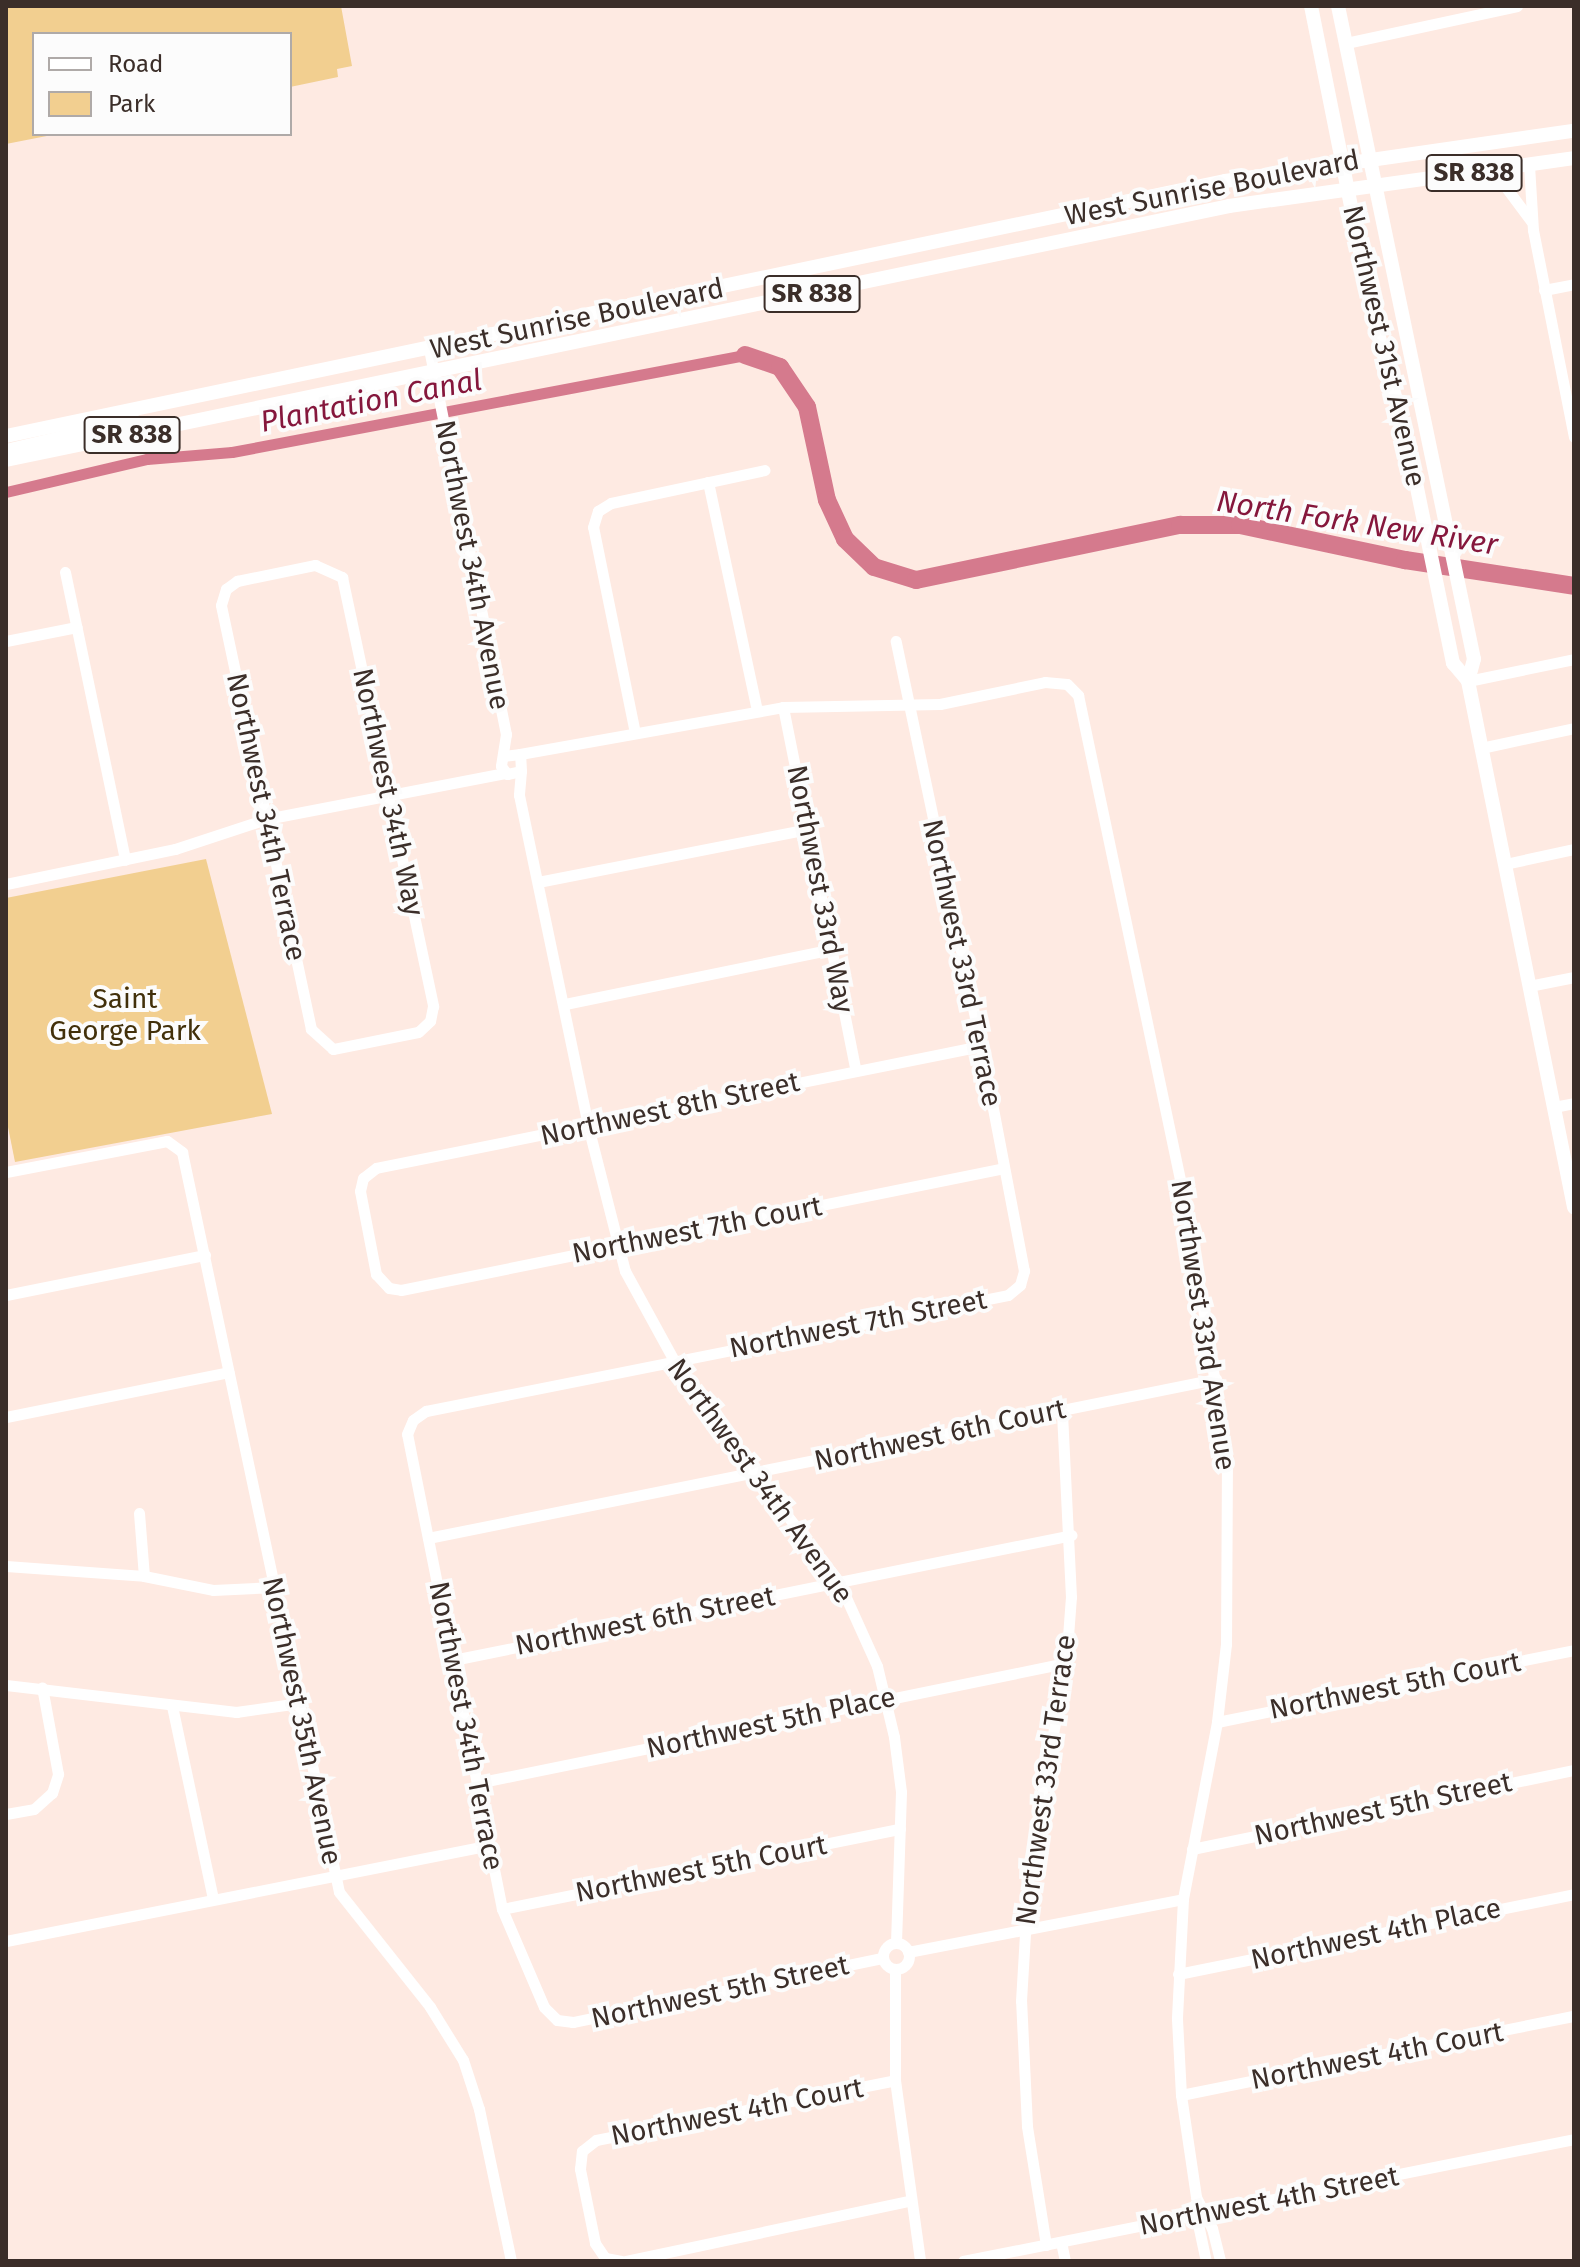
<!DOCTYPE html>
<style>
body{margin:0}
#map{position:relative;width:1580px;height:2267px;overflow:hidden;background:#feeae2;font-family:"Fira Sans",sans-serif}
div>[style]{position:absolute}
.green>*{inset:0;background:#f2cf90}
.canal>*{height:11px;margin:-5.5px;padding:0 5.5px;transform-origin:5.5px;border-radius:5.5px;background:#d57a8d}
.river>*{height:18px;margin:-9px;padding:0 9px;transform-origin:9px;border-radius:9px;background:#d57a8d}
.minor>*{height:11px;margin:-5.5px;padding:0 5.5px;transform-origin:5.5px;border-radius:5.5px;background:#fff}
.minor>.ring{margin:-5.5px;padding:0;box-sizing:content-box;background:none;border:11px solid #fff;border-radius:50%}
.major>*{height:14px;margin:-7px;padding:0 7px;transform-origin:7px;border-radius:7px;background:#fff}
span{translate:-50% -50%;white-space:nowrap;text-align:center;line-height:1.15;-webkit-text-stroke:8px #fcfcfc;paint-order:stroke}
.shield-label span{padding:2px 6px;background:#fcfcfc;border:2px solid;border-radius:6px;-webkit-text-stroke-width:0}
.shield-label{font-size:26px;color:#3b2e29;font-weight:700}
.street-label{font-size:28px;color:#3b2e29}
.park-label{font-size:28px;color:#42300a}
.water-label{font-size:30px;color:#85173c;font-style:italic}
.frame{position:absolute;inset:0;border:8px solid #3b2e29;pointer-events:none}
.legend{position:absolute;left:32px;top:32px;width:260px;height:104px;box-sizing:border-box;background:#fcfcfc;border:2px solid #afaaa8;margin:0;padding:10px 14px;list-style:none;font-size:24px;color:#3b2e29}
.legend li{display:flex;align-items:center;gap:16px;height:40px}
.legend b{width:40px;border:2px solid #afaaa8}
</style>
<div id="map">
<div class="green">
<i style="clip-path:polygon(6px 6px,341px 6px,352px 66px,337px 69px,338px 77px,290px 87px,290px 34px,34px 34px,34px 134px,57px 134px,6px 144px)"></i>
<i style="clip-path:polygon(206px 859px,272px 1114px,15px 1162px,6px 1117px,6px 898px)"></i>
</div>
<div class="canal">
<i style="left:6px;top:492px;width:145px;rotate:-13.2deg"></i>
<i style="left:147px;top:459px;width:85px;rotate:-4.7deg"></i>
<i style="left:232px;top:452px;width:522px;rotate:-10.71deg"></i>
</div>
<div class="river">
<i style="left:745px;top:355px;width:37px;rotate:19deg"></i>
<i style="left:780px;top:367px;width:48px;rotate:56deg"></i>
<i style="left:807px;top:407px;width:95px;rotate:77.9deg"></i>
<i style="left:827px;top:500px;width:43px;rotate:65.2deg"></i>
<i style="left:845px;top:539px;width:40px;rotate:44deg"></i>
<i style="left:874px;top:567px;width:44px;rotate:17.2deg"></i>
<i style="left:916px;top:580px;width:270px;rotate:-11.8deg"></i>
<i style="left:1180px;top:525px;width:60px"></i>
<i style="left:1240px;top:525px;width:169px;rotate:12deg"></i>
<i style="left:1405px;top:560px;width:171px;rotate:8.7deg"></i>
</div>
<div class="minor">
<i style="left:1346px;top:43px;width:175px;rotate:-12.2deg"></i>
<i style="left:1529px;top:165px;width:65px;rotate:86.5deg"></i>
<i style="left:1533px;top:230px;width:211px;rotate:78.8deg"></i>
<i style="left:1493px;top:170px;width:64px;rotate:53.3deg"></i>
<i style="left:1544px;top:290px;width:31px;rotate:-11deg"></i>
<i style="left:429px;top:349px;width:393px;rotate:78.7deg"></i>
<i style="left:506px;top:734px;width:32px;rotate:99deg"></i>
<i style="left:501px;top:766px;width:10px;rotate:53deg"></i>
<i style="left:507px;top:774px;width:14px;rotate:-12deg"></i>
<i style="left:521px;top:771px;width:17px;rotate:-93deg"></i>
<i style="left:520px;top:754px;width:17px;rotate:173deg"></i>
<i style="left:708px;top:482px;width:233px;rotate:77.9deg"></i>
<i style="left:315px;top:565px;width:30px;rotate:24deg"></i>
<i style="left:342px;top:577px;width:439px;rotate:78deg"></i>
<i style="left:433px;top:1006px;width:15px;rotate:101deg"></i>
<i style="left:430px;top:1021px;width:16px;rotate:137deg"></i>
<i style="left:418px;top:1032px;width:87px;rotate:168.7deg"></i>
<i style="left:333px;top:1049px;width:30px;rotate:-138deg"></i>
<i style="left:311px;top:1029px;width:433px;rotate:-102deg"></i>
<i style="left:221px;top:605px;width:17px;rotate:-73deg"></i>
<i style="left:226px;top:589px;width:14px;rotate:-36deg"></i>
<i style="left:237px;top:581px;width:80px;rotate:-11.6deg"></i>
<i style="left:65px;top:572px;width:294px;rotate:78.2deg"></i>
<i style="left:6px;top:641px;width:72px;rotate:-11.2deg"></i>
<i style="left:1468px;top:681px;width:108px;rotate:-11.7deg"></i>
<i style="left:783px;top:707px;width:371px;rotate:78.7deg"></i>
<i style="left:635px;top:733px;width:210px;rotate:-101.5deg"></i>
<i style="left:593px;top:527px;width:17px;rotate:-73deg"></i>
<i style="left:598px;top:511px;width:15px;rotate:-32deg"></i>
<i style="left:611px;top:503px;width:157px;rotate:-12.1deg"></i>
<i style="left:1481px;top:748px;width:95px;rotate:-12.1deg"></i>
<i style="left:520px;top:754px;width:267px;rotate:-10.1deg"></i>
<i style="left:783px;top:707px;width:157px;rotate:-1.1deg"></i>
<i style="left:940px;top:704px;width:107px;rotate:-11.8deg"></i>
<i style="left:1045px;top:682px;width:22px;rotate:5deg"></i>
<i style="left:1067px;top:684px;width:16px;rotate:45deg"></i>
<i style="left:1078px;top:695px;width:544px;rotate:78.11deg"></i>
<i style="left:1190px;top:1227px;width:233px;rotate:80.9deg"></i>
<i style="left:1227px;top:1457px;width:187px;rotate:90.3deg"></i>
<i style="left:1226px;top:1644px;width:79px;rotate:96.6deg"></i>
<i style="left:1217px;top:1722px;width:180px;rotate:100.9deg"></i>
<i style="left:1183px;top:1899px;width:120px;rotate:92.9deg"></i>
<i style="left:1177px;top:2019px;width:76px;rotate:87deg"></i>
<i style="left:1181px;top:2095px;width:103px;rotate:81.6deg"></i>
<i style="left:1196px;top:2197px;width:35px;rotate:63deg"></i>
<i style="left:1212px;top:2228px;width:34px;rotate:76deg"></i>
<i style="left:521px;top:771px;width:24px;rotate:95deg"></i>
<i style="left:519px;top:795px;width:346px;rotate:78.2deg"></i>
<i style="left:590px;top:1134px;width:141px;rotate:75.7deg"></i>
<i style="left:625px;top:1271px;width:141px;rotate:61.3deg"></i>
<i style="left:693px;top:1395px;width:237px;rotate:52deg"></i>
<i style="left:839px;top:1582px;width:92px;rotate:65.7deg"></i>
<i style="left:877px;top:1666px;width:73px;rotate:76.5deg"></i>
<i style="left:894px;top:1737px;width:55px;rotate:82.7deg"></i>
<i style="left:901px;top:1792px;width:150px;rotate:91.9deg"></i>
<i style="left:1505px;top:864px;width:71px;rotate:-12.3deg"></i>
<i style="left:538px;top:882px;width:276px;rotate:-11.1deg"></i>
<i style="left:6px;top:884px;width:173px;rotate:-11.7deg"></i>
<i style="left:175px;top:849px;width:96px;rotate:-18.2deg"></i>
<i style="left:266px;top:819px;width:242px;rotate:-10.9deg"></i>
<i style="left:1529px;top:986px;width:46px;rotate:-11.3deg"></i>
<i style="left:565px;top:1004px;width:274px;rotate:-11.6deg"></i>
<i style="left:981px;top:1046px;width:617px;rotate:168.6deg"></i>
<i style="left:376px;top:1168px;width:16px;rotate:142deg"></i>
<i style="left:363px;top:1178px;width:13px;rotate:103deg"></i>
<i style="left:360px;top:1191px;width:85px;rotate:79.1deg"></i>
<i style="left:376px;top:1274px;width:19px;rotate:47deg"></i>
<i style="left:389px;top:1288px;width:12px;rotate:9deg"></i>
<i style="left:401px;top:1290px;width:615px;rotate:-11.44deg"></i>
<i style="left:1554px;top:1107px;width:20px;rotate:-11deg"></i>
<i style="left:6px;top:1172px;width:164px;rotate:-10.9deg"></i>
<i style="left:167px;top:1141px;width:19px;rotate:36deg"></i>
<i style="left:182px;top:1152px;width:756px;rotate:78.02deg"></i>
<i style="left:339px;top:1892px;width:147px;rotate:51.6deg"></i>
<i style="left:430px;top:2007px;width:62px;rotate:58.1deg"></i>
<i style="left:463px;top:2060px;width:52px;rotate:71.9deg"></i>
<i style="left:479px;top:2109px;width:155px;rotate:78.1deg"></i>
<i style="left:6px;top:1295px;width:203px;rotate:-11.4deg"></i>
<i style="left:6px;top:1417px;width:227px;rotate:-11.4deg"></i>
<i style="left:139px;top:1513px;width:63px;rotate:85.5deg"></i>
<i style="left:428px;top:1538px;width:804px;rotate:-11.41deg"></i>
<i style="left:6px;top:1566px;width:138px;rotate:4.1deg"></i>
<i style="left:144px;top:1576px;width:70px;rotate:11.5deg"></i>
<i style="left:213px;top:1590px;width:62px;rotate:-2.8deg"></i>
<i style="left:453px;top:1660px;width:631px;rotate:-11.42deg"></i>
<i style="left:6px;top:1685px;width:232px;rotate:6.7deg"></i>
<i style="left:236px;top:1712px;width:64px;rotate:-8.1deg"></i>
<i style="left:172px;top:1706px;width:197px;rotate:78deg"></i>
<i style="left:1217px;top:1722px;width:364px;rotate:-11.4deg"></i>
<i style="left:477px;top:1783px;width:601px;rotate:-11.52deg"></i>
<i style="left:6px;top:1814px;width:28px;rotate:-10deg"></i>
<i style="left:34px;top:1809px;width:24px;rotate:-42deg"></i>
<i style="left:52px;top:1793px;width:20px;rotate:-72deg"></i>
<i style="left:58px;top:1774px;width:88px;rotate:-100.4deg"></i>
<i style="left:1192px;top:1849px;width:390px;rotate:-11.7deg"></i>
<i style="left:502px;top:1909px;width:406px;rotate:-11.4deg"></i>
<i style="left:6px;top:1941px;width:492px;rotate:-11.2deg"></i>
<i class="ring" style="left:883px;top:1943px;width:15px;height:15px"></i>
<i style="left:908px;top:1952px;width:280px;rotate:-10.9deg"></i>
<i style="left:882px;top:1958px;width:316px;rotate:168.3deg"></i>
<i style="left:573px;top:2022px;width:16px;rotate:-173deg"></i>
<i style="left:557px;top:2020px;width:18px;rotate:-135deg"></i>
<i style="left:544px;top:2007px;width:107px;rotate:-113.2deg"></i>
<i style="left:502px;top:1909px;width:484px;rotate:-101.3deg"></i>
<i style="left:407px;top:1434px;width:15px;rotate:-67deg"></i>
<i style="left:413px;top:1420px;width:16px;rotate:-35deg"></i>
<i style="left:426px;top:1411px;width:593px;rotate:-11.27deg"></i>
<i style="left:1008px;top:1295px;width:16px;rotate:-40deg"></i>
<i style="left:1020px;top:1285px;width:15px;rotate:-74deg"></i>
<i style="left:1024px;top:1271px;width:229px;rotate:-100.8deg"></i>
<i style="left:981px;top:1046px;width:414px;rotate:-101.9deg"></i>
<i style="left:895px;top:1969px;width:111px;rotate:90deg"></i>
<i style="left:895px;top:2080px;width:183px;rotate:82.1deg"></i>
<i style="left:1178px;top:1974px;width:404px;rotate:-11.4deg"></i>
<i style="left:1181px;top:2095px;width:401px;rotate:-11.4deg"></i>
<i style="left:1202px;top:2215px;width:10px;rotate:114deg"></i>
<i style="left:1198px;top:2224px;width:38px;rotate:78deg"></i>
<i style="left:1061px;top:2242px;width:19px;rotate:78deg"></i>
<i style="left:1046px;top:2245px;width:121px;rotate:-99.1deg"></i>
<i style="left:1027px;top:2126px;width:125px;rotate:-92.7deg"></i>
<i style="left:1021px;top:2001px;width:135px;rotate:-86.6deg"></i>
<i style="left:1029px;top:1866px;width:206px;rotate:-79.7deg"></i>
<i style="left:1066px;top:1663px;width:66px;rotate:-85.7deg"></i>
<i style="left:1071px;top:1597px;width:187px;rotate:-92.8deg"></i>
<i style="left:621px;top:2261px;width:16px;rotate:-169deg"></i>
<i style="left:605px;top:2258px;width:18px;rotate:-124deg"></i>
<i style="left:595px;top:2243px;width:76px;rotate:-101.5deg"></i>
<i style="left:580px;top:2169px;width:18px;rotate:-84deg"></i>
<i style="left:582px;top:2151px;width:18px;rotate:-38deg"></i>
<i style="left:596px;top:2140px;width:305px;rotate:-11.3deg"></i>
<i style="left:626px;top:2261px;width:289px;rotate:-12deg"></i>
<i style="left:963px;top:2261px;width:623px;rotate:-11.29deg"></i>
</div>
<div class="major">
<i style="left:1311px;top:6px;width:311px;rotate:78.7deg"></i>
<i style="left:1372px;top:311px;width:138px;rotate:74.9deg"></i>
<i style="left:1408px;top:444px;width:224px;rotate:78.4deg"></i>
<i style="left:1453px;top:663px;width:23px;rotate:50deg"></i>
<i style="left:1338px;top:6px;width:667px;rotate:78.24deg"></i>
<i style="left:1474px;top:659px;width:23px;rotate:105deg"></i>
<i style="left:1468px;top:681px;width:537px;rotate:78.61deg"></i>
<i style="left:6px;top:436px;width:1245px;rotate:-11.82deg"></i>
<i style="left:1225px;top:181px;width:353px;rotate:-8.2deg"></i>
<i style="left:6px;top:451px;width:118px;rotate:-13.2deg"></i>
<i style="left:121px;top:424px;width:19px;rotate:-47deg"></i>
<i style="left:6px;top:460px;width:1249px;rotate:-11.73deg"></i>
<i style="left:1229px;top:206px;width:348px;rotate:-7.9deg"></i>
</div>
<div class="shield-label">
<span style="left:1474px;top:173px">SR 838</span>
<span style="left:812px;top:294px">SR 838</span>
<span style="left:132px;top:435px">SR 838</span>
</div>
<div class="street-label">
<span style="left:1212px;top:188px;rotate:-11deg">West Sunrise Boulevard</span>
<span style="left:577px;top:319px;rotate:-12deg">West Sunrise Boulevard</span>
<span style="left:1384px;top:346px;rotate:77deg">Northwest 31st Avenue</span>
<span style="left:472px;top:565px;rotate:79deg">Northwest 34th Avenue</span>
<span style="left:388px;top:792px;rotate:78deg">Northwest 34th Way</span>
<span style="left:266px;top:817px;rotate:78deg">Northwest 34th Terrace</span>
<span style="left:820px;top:889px;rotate:79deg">Northwest 33rd Way</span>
<span style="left:962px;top:963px;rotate:78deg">Northwest 33rd Terrace</span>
<span style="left:670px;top:1109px;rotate:-12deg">Northwest 8th Street</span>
<span style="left:697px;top:1230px;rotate:-11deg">Northwest 7th Court</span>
<span style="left:858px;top:1324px;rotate:-11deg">Northwest 7th Street</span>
<span style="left:1203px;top:1325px;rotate:81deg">Northwest 33rd Avenue</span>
<span style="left:940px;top:1435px;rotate:-12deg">Northwest 6th Court</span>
<span style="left:760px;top:1481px;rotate:54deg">Northwest 34th Avenue</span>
<span style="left:645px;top:1621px;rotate:-11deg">Northwest 6th Street</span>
<span style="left:1395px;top:1686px;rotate:-11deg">Northwest 5th Court</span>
<span style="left:302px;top:1721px;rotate:78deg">Northwest 35th Avenue</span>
<span style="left:771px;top:1723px;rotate:-12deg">Northwest 5th Place</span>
<span style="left:466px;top:1726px;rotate:79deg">Northwest 34th Terrace</span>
<span style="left:1046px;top:1780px;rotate:-82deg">Northwest 33rd Terrace</span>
<span style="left:1383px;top:1809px;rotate:-12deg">Northwest 5th Street</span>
<span style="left:701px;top:1869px;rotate:-11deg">Northwest 5th Court</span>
<span style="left:1376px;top:1934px;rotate:-12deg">Northwest 4th Place</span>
<span style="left:720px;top:1992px;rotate:-12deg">Northwest 5th Street</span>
<span style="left:1377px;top:2056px;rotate:-11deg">Northwest 4th Court</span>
<span style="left:737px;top:2112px;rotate:-11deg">Northwest 4th Court</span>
<span style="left:1269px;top:2201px;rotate:-11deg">Northwest 4th Street</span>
</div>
<div class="park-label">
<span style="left:125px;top:1015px">Saint<br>George Park</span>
</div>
<div class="water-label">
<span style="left:371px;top:401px;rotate:-11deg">Plantation Canal</span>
<span style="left:1357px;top:523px;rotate:9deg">North Fork New River</span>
</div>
<div class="frame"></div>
<ul class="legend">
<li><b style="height:10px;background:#fff"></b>Road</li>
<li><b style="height:22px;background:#f2cf90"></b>Park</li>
</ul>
</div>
